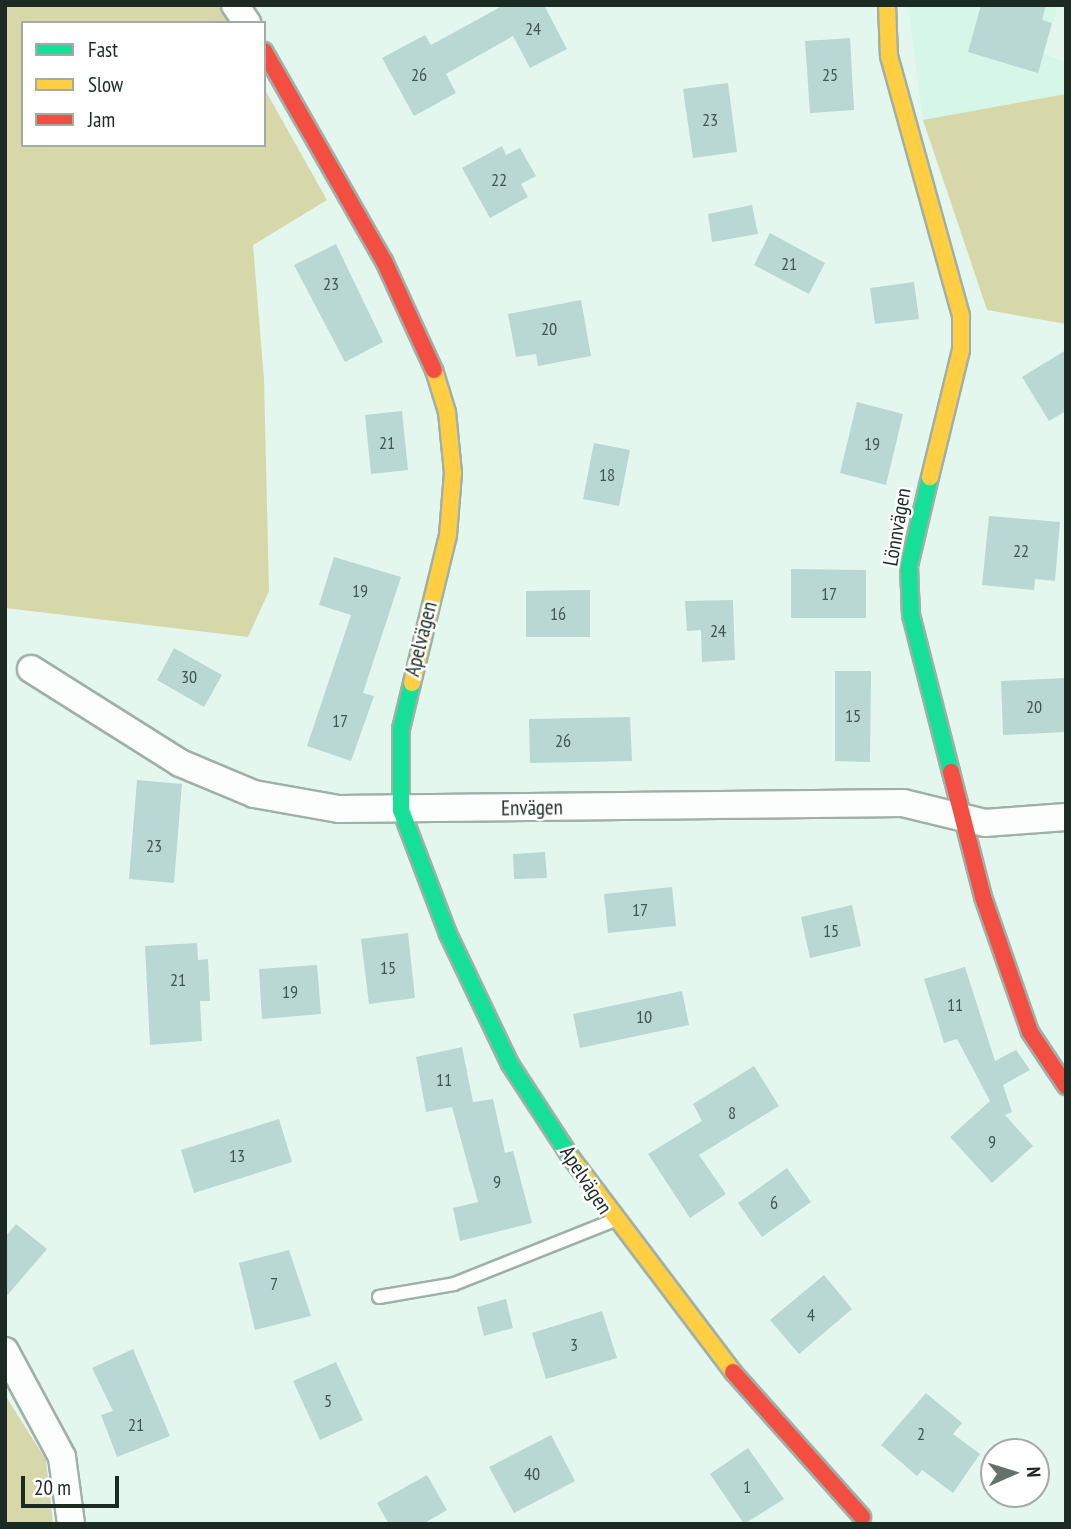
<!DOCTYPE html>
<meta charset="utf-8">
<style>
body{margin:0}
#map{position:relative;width:1071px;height:1529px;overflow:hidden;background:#e4f7ee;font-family:"PT Sans Narrow",sans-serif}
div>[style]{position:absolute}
.built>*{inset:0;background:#d6f6e7}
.forest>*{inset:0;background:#d7d8aa}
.building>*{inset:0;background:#b9d7d3}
.roads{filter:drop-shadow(2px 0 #a0b0a9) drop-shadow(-2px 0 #a0b0a9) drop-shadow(0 2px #a0b0a9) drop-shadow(0 -2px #a0b0a9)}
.lane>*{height:12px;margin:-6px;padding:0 6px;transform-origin:6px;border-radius:6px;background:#fbfefc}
.street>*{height:26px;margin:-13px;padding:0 13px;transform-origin:13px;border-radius:13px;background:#fbfefc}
.fast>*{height:16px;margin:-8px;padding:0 8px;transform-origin:8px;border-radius:8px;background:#16e098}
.slow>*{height:16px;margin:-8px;padding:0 8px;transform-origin:8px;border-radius:8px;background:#ffcf43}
.jam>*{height:16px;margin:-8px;padding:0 8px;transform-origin:8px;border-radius:8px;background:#f24e42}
span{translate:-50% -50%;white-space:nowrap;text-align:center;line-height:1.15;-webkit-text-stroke:5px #fff;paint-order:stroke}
.number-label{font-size:18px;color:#435550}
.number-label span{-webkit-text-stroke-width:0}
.street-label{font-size:21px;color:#1c2a24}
.frame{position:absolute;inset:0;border:7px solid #1c2a24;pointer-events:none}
.legend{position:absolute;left:21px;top:21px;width:245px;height:126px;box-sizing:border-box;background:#fff;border:2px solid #a4aaa7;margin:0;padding:9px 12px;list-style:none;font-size:21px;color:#1c2a24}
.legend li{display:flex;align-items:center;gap:14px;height:35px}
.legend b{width:35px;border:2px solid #a4aaa7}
.north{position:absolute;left:980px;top:1438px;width:70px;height:70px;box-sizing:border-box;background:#fff;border:2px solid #a4aaa7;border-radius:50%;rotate:87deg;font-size:19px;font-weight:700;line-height:28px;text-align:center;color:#1c2a24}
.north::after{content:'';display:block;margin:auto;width:24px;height:32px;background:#62726b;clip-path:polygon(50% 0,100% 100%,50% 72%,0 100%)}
.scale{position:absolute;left:21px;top:1476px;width:98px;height:32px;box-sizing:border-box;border:4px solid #1c2a24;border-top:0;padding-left:9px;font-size:21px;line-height:24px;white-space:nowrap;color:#1c2a24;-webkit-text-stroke:5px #fff;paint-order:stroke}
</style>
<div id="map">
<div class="built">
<i style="clip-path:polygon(908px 5px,1058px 5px,1044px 54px,1066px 62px,1066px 297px,947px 185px,923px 120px)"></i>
</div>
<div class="forest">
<i style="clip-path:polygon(5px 5px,218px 5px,228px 23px,23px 23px,23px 145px,264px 145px,264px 88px,327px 200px,253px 245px,264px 379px,269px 591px,248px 637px,5px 608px)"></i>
<i style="clip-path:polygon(1066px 94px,1066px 324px,987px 310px,923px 120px)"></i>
<i style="clip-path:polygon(5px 1395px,46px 1460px,53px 1524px,5px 1524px)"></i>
</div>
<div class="building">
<i style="clip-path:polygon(504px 5px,544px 5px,567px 49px,530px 68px,513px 36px,446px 74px,456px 93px,414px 116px,382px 58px,425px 35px,431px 45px)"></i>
<i style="clip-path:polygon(981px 5px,1046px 5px,1042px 20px,1052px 23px,1038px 73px,968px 52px)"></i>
<i style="clip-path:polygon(850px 38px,854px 110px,810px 113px,805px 41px)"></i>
<i style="clip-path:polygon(728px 83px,737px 152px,693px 158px,683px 89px)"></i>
<i style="clip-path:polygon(502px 146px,506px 155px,520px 148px,536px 176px,521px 184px,528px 197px,490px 218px,462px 168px)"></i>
<i style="clip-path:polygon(752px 205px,758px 234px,712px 242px,708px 214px)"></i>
<i style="clip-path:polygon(770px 233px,825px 263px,809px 294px,754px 265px)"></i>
<i style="clip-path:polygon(336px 244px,383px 342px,345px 362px,294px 265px)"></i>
<i style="clip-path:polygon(914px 282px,919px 319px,875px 324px,870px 288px)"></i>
<i style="clip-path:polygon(581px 300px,591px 356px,538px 366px,536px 354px,516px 357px,508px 314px)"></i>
<i style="clip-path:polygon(1066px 350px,1066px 411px,1049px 421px,1022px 377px)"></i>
<i style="clip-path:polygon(857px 402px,903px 414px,886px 485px,840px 473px)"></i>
<i style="clip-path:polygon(402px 411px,408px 470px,371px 474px,365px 415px)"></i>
<i style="clip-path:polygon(594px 443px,630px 450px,619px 506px,583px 499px)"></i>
<i style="clip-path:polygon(989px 516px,1060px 522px,1055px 581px,1035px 579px,1034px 590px,982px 585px)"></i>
<i style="clip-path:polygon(334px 557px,401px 577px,363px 693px,374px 696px,351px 761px,307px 746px,351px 615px,319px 605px)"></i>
<i style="clip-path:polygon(791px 569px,866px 570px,866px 618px,791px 618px)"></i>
<i style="clip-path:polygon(590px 590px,590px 637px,526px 637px,526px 591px)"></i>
<i style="clip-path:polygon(733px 600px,735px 660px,702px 662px,701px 630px,687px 631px,685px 601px)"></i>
<i style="clip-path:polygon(174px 648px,222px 675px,204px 707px,157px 680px)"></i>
<i style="clip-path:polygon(835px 671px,871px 671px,870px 762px,835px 761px)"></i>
<i style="clip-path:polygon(1066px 678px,1066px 732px,1003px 735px,1001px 681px)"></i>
<i style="clip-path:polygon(630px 717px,632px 761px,530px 763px,529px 719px)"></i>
<i style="clip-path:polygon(137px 780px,182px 784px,174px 883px,129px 879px)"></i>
<i style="clip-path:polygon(545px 852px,547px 878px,514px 879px,513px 854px)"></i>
<i style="clip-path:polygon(672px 887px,676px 926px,608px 933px,604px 894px)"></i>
<i style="clip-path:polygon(852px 905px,861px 946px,810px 958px,801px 917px)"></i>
<i style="clip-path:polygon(408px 933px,415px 998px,369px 1004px,361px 939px)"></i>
<i style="clip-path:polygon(197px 943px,198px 960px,208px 959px,210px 1001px,200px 1001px,202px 1041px,150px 1045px,145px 946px)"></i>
<i style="clip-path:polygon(317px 965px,321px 1014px,262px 1019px,259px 969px)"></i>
<i style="clip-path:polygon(965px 967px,995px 1061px,1016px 1050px,1030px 1070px,1003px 1085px,1012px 1112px,1005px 1115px,1033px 1146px,992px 1183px,950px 1137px,990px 1101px,957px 1039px,944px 1043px,924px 979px)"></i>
<i style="clip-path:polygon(682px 991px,689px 1025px,580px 1048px,573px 1014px)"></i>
<i style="clip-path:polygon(462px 1047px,473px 1102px,493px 1099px,505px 1153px,513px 1151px,532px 1223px,460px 1241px,453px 1208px,478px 1202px,452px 1107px,426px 1112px,416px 1057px)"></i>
<i style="clip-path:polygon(754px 1066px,779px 1106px,699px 1155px,726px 1194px,690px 1218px,648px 1154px,702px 1121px,693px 1104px)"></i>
<i style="clip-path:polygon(279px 1119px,292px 1162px,194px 1193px,181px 1150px)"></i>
<i style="clip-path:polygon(787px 1168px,811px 1202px,762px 1237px,738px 1203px)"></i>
<i style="clip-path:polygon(16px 1224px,47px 1249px,5px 1298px,5px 1237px)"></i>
<i style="clip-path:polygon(289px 1250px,311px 1316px,255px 1330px,239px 1263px)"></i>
<i style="clip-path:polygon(824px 1275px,852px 1309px,799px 1354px,770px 1320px)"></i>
<i style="clip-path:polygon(506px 1299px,513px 1328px,484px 1336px,477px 1307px)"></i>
<i style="clip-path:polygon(602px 1311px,617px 1358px,546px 1379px,532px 1333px)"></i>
<i style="clip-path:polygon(133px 1349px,170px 1436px,117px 1457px,101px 1415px,113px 1411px,92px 1368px)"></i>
<i style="clip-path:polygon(336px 1362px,363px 1420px,320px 1440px,293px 1381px)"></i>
<i style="clip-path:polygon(926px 1393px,962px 1423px,953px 1434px,980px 1454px,953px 1493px,922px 1470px,917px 1476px,881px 1445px)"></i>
<i style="clip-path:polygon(551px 1435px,575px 1481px,514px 1513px,489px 1467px)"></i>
<i style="clip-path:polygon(748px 1448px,784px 1499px,744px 1524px,710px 1474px)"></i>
<i style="clip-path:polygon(427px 1475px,447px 1510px,423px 1524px,389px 1524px,377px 1503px)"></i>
</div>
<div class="roads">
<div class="lane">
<i style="left:379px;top:1297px;width:76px;rotate:-9.8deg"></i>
<i style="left:454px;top:1284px;width:168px;rotate:-21.7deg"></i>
</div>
<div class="street">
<i style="left:235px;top:5px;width:22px;rotate:56deg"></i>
<i style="left:31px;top:669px;width:176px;rotate:32.2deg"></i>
<i style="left:180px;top:763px;width:80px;rotate:22.7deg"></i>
<i style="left:254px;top:794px;width:86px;rotate:10deg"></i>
<i style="left:339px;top:809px;width:564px;rotate:-0.61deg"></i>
<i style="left:903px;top:803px;width:84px;rotate:13.7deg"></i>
<i style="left:985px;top:823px;width:81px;rotate:-4.2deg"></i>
<i style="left:5px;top:1351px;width:120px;rotate:61.7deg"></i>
<i style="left:62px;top:1457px;width:68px;rotate:82.3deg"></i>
</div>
<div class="fast">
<i style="left:930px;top:477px;width:91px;rotate:103.3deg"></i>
<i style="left:909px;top:566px;width:49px;rotate:87.7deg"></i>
<i style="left:911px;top:615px;width:162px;rotate:75.7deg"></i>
<i style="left:412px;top:683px;width:47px;rotate:103.4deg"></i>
<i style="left:401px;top:729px;width:81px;rotate:90deg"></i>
<i style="left:401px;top:810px;width:133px;rotate:69.2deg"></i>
<i style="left:448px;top:934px;width:144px;rotate:64.5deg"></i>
<i style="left:510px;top:1064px;width:113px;rotate:56.9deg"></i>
</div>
<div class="slow">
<i style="left:887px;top:5px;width:51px;rotate:87.8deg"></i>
<i style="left:889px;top:56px;width:270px;rotate:74.5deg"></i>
<i style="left:961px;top:316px;width:34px;rotate:90deg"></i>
<i style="left:961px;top:350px;width:131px;rotate:103.7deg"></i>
<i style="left:412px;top:683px;width:152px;rotate:-76.3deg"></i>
<i style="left:448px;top:535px;width:62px;rotate:-85.4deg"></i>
<i style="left:453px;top:473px;width:61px;rotate:-95.6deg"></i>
<i style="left:447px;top:412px;width:44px;rotate:-107.2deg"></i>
<i style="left:572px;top:1159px;width:267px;rotate:52.9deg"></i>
</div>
<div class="jam">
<i style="left:264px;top:51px;width:242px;rotate:60.3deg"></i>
<i style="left:384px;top:261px;width:120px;rotate:65.4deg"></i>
<i style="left:951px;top:772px;width:129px;rotate:75.6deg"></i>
<i style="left:983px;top:897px;width:143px;rotate:70.8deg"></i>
<i style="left:1030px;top:1032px;width:65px;rotate:56.3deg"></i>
<i style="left:733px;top:1372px;width:194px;rotate:48.3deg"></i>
</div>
</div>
<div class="number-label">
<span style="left:533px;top:29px">24</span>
<span style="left:419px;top:75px">26</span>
<span style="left:830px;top:75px">25</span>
<span style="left:710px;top:120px">23</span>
<span style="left:499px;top:180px">22</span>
<span style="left:789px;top:264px">21</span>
<span style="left:331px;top:284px">23</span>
<span style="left:549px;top:329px">20</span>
<span style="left:387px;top:443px">21</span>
<span style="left:872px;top:444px">19</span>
<span style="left:607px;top:475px">18</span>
<span style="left:1021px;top:551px">22</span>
<span style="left:360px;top:591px">19</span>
<span style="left:829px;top:594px">17</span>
<span style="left:558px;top:614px">16</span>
<span style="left:718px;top:631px">24</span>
<span style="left:189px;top:677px">30</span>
<span style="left:1034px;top:707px">20</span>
<span style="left:853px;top:716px">15</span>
<span style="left:340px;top:721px">17</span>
<span style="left:563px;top:741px">26</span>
<span style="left:154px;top:846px">23</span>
<span style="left:640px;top:910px">17</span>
<span style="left:831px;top:931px">15</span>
<span style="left:388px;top:968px">15</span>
<span style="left:178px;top:980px">21</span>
<span style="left:290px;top:992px">19</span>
<span style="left:955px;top:1005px">11</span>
<span style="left:644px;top:1017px">10</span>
<span style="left:444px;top:1080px">11</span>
<span style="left:732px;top:1113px">8</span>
<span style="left:992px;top:1142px">9</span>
<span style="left:237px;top:1156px">13</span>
<span style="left:497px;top:1182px">9</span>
<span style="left:774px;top:1203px">6</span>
<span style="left:274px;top:1284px">7</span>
<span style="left:811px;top:1315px">4</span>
<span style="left:574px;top:1345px">3</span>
<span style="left:328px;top:1401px">5</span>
<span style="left:136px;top:1425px">21</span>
<span style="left:921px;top:1434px">2</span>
<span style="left:532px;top:1474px">40</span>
<span style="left:747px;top:1487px">1</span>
</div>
<div class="street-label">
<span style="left:897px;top:527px;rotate:-80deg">Lönnvägen</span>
<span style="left:421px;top:639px;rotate:-76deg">Apelvägen</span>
<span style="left:532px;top:808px;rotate:-1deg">Envägen</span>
<span style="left:586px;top:1180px;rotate:57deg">Apelvägen</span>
</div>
<div class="frame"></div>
<ul class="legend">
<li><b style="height:9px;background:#16e098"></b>Fast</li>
<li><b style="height:9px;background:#ffcf43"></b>Slow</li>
<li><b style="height:9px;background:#f24e42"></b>Jam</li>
</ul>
<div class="north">N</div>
<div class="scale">20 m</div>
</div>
